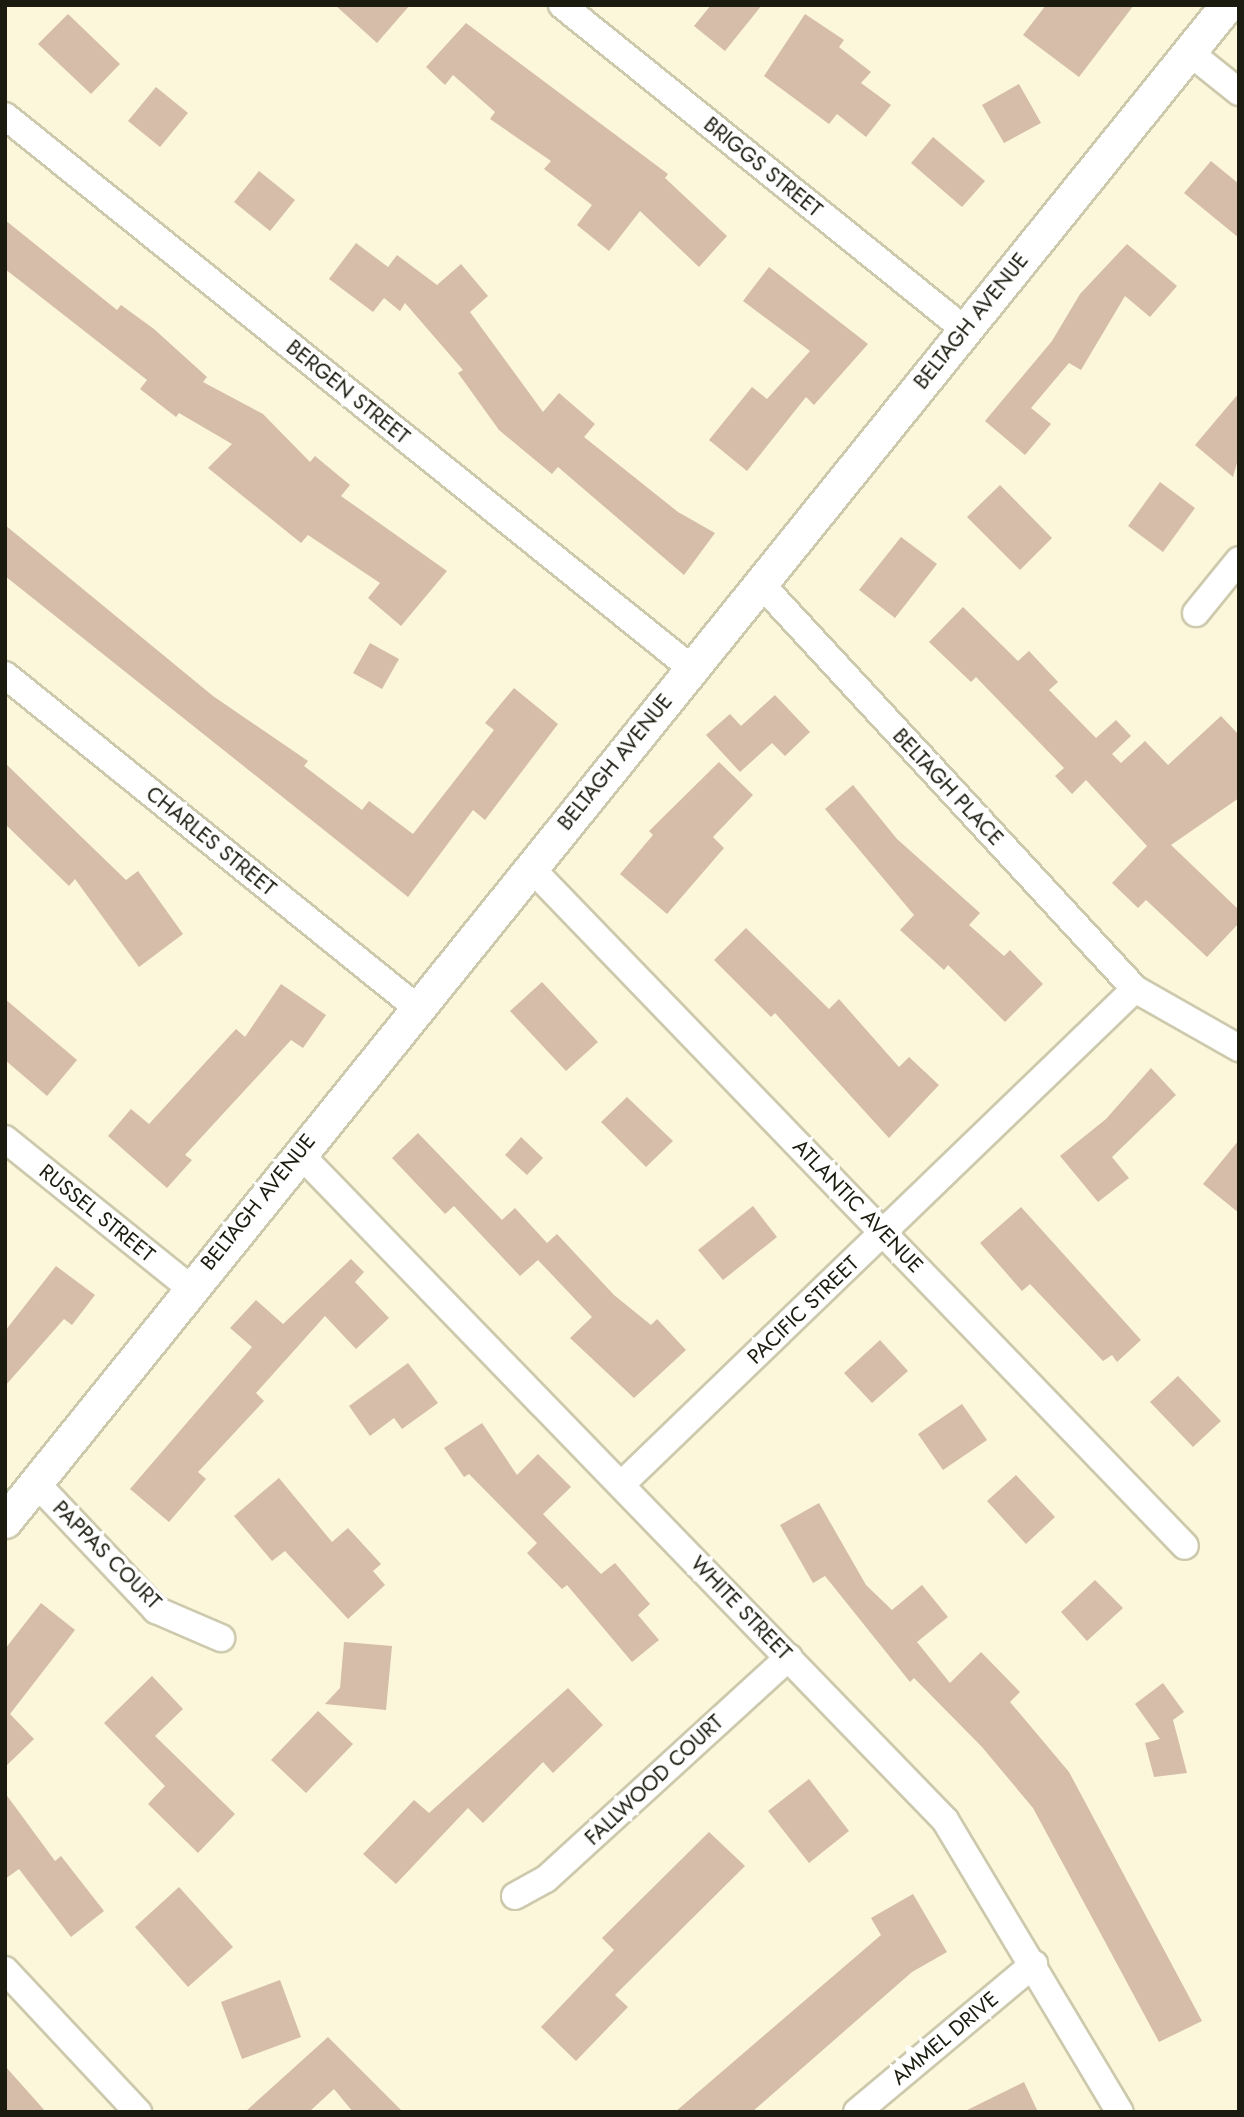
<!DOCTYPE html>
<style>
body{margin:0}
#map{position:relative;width:1244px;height:2117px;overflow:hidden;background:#fcf7da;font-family:Jost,sans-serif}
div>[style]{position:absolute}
.building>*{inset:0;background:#d5bda9}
.roads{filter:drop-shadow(2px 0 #cdc9ad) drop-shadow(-2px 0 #cdc9ad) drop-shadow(0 2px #cdc9ad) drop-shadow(0 -2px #cdc9ad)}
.minor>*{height:26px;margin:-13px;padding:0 13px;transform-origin:13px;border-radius:13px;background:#fff}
.tertiary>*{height:33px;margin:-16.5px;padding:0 16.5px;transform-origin:16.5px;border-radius:16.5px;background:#fff}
span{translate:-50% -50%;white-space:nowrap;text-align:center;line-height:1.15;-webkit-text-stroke:7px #fff;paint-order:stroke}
.street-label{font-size:21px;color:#1c1b10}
.frame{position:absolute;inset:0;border:7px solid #1c1b10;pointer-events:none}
</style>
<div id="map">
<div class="building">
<i style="clip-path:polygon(335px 5px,410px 5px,377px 43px)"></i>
<i style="clip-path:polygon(711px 5px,762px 5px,725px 51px,694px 26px)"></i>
<i style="clip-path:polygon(1046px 5px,1134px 5px,1079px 77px,1023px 35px)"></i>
<i style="clip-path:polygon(68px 14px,120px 64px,91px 94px,38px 44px)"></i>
<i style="clip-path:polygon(805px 14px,844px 40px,839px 47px,871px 72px,861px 83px,891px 105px,866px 137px,837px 114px,829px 124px,764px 76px)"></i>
<i style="clip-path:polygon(466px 23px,668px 174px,665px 178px,727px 236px,699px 267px,640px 211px,609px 251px,577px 225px,592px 205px,544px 169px,551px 161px,490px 119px,495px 112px,453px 75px,445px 85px,426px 67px)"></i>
<i style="clip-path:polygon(1019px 84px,1041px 123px,1004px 143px,982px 105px)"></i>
<i style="clip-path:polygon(156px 87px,188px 113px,160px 147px,128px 121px)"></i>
<i style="clip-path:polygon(933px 137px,985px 181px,962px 207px,911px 163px)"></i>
<i style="clip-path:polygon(1211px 161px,1239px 184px,1239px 238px,1184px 193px)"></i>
<i style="clip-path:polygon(259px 171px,295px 200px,270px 231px,234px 202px)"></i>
<i style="clip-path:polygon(5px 220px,117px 310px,121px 305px,154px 329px,207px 377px,203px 382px,263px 414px,310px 462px,315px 456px,350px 485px,341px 496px,447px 571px,401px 626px,368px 598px,380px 583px,308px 535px,301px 543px,208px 468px,232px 444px,179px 413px,176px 417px,140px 389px,147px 380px,5px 269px)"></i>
<i style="clip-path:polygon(356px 243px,388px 267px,397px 255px,437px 285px,461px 264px,488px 296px,470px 312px,543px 412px,559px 393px,595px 424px,584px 437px,678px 512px,715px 533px,684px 575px,558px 467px,552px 474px,499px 430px,458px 373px,463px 370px,405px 303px,400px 311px,384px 298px,373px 312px,329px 279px)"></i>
<i style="clip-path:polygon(1127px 244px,1177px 286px,1150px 317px,1125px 296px,1081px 370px,1069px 363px,1031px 408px,1051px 424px,1025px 455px,985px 421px,1052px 341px,1080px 294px)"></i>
<i style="clip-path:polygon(769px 267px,868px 344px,814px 405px,806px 397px,747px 471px,709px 440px,752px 387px,767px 399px,810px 351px,743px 301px)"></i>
<i style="clip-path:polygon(1239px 393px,1239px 456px,1233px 477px,1195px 445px)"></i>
<i style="clip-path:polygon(1160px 482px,1195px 508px,1163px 552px,1128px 526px)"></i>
<i style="clip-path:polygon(1000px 485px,1052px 538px,1020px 570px,967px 517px)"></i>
<i style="clip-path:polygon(5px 525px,213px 696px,308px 761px,304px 766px,362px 810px,369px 801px,413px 834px,494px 730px,485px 723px,514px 688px,558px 724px,485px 820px,473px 810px,408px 897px,5px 576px)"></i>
<i style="clip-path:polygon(901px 537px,937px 564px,895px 618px,859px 590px)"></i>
<i style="clip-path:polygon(963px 607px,1018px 661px,1029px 651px,1058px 682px,1049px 690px,1096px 738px,1116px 720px,1131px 736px,1112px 754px,1121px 763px,1145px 741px,1168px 765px,1221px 716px,1239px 735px,1239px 798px,1171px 845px,1239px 910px,1239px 923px,1207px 957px,1146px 900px,1138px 908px,1112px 883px,1147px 846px,1086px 780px,1072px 794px,1055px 776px,1064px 768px,976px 677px,971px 682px,929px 642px)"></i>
<i style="clip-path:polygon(370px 643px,399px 659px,382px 689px,353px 673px)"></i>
<i style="clip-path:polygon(775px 695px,810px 732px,785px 756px,772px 743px,740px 772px,706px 735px,730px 714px,741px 726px)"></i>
<i style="clip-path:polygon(719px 762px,753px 795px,713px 837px,724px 848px,667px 914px,620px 874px,653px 835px,649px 831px)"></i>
<i style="clip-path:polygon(5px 763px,126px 880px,138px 871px,183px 934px,139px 967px,75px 879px,69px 886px,5px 824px)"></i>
<i style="clip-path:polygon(853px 785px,897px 839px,980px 913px,969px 925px,1004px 956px,1010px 950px,1043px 984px,1005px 1022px,948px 965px,944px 970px,900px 930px,914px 915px,825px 809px)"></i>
<i style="clip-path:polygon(746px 928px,829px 1009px,839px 999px,899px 1067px,909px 1057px,939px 1085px,889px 1138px,775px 1013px,771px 1017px,714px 960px)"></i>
<i style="clip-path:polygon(542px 982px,598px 1042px,566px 1071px,510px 1011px)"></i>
<i style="clip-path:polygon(281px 984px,326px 1015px,303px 1048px,291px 1040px,185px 1155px,192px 1160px,167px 1188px,108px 1136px,131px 1109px,149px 1124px,236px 1029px,245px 1037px)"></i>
<i style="clip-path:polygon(5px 999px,77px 1060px,47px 1096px,5px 1060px)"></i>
<i style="clip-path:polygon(1151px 1068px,1176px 1095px,1112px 1157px,1129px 1178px,1098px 1202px,1060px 1156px,1106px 1119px)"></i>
<i style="clip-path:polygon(627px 1097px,673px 1141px,646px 1167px,601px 1122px)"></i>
<i style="clip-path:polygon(418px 1133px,502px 1220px,515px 1208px,547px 1243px,557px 1234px,614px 1295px,651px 1325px,657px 1319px,686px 1350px,634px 1398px,570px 1338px,592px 1317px,538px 1260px,520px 1276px,454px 1206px,445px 1214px,392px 1158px)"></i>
<i style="clip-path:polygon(521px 1137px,543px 1158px,527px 1175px,505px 1155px)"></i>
<i style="clip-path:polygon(1239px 1140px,1239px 1213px,1203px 1184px)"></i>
<i style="clip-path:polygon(753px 1206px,777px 1237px,723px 1280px,698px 1250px)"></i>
<i style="clip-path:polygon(1021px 1207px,1141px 1340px,1117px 1362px,1112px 1355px,1103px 1361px,1030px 1284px,1022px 1291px,980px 1243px)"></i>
<i style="clip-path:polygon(351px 1259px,364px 1272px,355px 1282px,389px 1318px,356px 1349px,325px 1316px,256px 1393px,264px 1401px,198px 1472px,206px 1479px,169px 1522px,130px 1489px,252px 1347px,230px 1328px,256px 1300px,283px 1324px)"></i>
<i style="clip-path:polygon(56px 1266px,95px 1295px,72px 1325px,64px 1319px,5px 1386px,5px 1331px)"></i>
<i style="clip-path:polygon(880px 1340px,908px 1371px,872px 1403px,844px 1373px)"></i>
<i style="clip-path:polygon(408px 1363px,438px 1403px,402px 1429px,394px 1418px,370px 1436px,349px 1406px)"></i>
<i style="clip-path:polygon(1178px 1376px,1221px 1421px,1193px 1447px,1150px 1402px)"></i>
<i style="clip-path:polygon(962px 1404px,987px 1440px,943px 1470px,918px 1434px)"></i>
<i style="clip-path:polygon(482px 1423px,517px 1475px,538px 1454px,571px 1487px,543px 1514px,601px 1574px,615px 1563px,650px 1604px,638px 1615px,659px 1640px,632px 1662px,567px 1585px,562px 1589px,527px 1553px,537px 1543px,469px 1474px,464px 1477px,444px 1448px)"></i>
<i style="clip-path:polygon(1016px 1475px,1055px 1517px,1026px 1544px,987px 1501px)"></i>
<i style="clip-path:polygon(279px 1478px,332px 1542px,348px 1528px,381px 1564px,373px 1571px,385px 1585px,348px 1619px,285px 1551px,272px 1561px,234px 1516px)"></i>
<i style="clip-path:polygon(819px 1503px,866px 1585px,892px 1610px,922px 1585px,948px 1617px,917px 1642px,950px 1683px,981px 1652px,1020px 1692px,1010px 1702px,1069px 1772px,1202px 2021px,1159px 2042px,1033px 1808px,982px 1747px,914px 1678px,910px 1682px,825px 1576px,813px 1583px,780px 1525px)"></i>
<i style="clip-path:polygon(1095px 1580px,1123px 1608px,1087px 1641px,1061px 1612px)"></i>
<i style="clip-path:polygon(41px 1603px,75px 1630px,10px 1714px,34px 1739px,5px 1767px,5px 1649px)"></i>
<i style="clip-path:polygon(344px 1642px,392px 1646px,386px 1710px,325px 1704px,340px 1688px)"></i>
<i style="clip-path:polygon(152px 1676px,183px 1709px,155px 1736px,235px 1814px,198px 1853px,148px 1804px,165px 1786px,104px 1723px)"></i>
<i style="clip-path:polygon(1163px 1683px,1184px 1712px,1173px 1720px,1187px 1773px,1154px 1777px,1145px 1743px,1160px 1739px,1135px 1704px)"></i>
<i style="clip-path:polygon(568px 1688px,603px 1725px,553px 1773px,543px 1762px,483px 1823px,468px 1808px,396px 1884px,363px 1854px,414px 1800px,429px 1813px)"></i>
<i style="clip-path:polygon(318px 1711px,353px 1744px,306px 1793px,271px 1760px)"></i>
<i style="clip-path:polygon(809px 1779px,849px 1831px,809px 1863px,768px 1811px)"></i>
<i style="clip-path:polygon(5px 1793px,55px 1861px,61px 1856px,104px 1911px,71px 1937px,19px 1869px,5px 1879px)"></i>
<i style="clip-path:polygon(709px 1832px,745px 1866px,615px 1995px,628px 2007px,576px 2061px,541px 2027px,614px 1950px,602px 1938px)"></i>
<i style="clip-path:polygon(179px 1887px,233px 1947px,188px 1987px,135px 1927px)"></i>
<i style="clip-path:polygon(913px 1894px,947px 1952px,912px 1972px,752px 2112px,675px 2112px,881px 1935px,871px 1918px)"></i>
<i style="clip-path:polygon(280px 1980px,301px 2037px,242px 2059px,221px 2002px)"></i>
<i style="clip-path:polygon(328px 2037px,403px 2112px,353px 2112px,334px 2089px,309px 2112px,245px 2112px)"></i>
<i style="clip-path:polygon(5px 2066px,46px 2112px,5px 2112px)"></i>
<i style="clip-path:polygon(1024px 2082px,1038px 2112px,963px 2112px)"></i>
</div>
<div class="roads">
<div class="minor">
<i style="left:562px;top:5px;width:516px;rotate:38.87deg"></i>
<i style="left:1189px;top:52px;width:64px;rotate:38.7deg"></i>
<i style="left:5px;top:116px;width:881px;rotate:38.82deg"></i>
<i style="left:761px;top:584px;width:551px;rotate:47.28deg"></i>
<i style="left:1135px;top:989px;width:120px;rotate:29.6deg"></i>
<i style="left:1196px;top:613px;width:68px;rotate:-50.9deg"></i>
<i style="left:5px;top:675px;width:528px;rotate:38.93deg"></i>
<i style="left:530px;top:867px;width:943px;rotate:46.03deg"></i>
<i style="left:5px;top:1139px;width:236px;rotate:38.8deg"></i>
<i style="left:299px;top:1153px;width:929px;rotate:45.92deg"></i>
<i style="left:945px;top:1820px;width:340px;rotate:59.1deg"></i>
<i style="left:36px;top:1483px;width:175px;rotate:46.6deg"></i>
<i style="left:156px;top:1610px;width:71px;rotate:23.3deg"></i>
<i style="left:622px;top:1484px;width:713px;rotate:-43.98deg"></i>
<i style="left:515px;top:1896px;width:35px;rotate:-29deg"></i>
<i style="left:546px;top:1879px;width:329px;rotate:-42.4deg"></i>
<i style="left:5px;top:1970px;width:195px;rotate:46.9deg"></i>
<i style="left:857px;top:2112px;width:231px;rotate:-39.9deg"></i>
</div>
<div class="tertiary">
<i style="left:5px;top:1521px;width:1947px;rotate:-51.13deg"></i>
</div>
</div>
<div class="street-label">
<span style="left:763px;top:167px;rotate:39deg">BRIGGS STREET</span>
<span style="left:971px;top:321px;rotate:-51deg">BELTAGH AVENUE</span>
<span style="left:348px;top:392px;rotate:39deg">BERGEN STREET</span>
<span style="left:615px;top:762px;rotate:-51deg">BELTAGH AVENUE</span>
<span style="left:948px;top:787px;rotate:47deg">BELTAGH PLACE</span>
<span style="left:211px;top:841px;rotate:39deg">CHARLES STREET</span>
<span style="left:258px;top:1202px;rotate:-51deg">BELTAGH AVENUE</span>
<span style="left:858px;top:1206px;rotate:46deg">ATLANTIC AVENUE</span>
<span style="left:97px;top:1213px;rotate:39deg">RUSSEL STREET</span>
<span style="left:803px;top:1310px;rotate:-44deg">PACIFIC STREET</span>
<span style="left:107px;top:1555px;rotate:45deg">PAPPAS COURT</span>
<span style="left:741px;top:1608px;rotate:46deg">WHITE STREET</span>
<span style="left:654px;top:1780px;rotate:-43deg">FALLWOOD COURT</span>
<span style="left:945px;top:2038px;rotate:-40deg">AMMEL DRIVE</span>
</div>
<div class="frame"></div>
</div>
